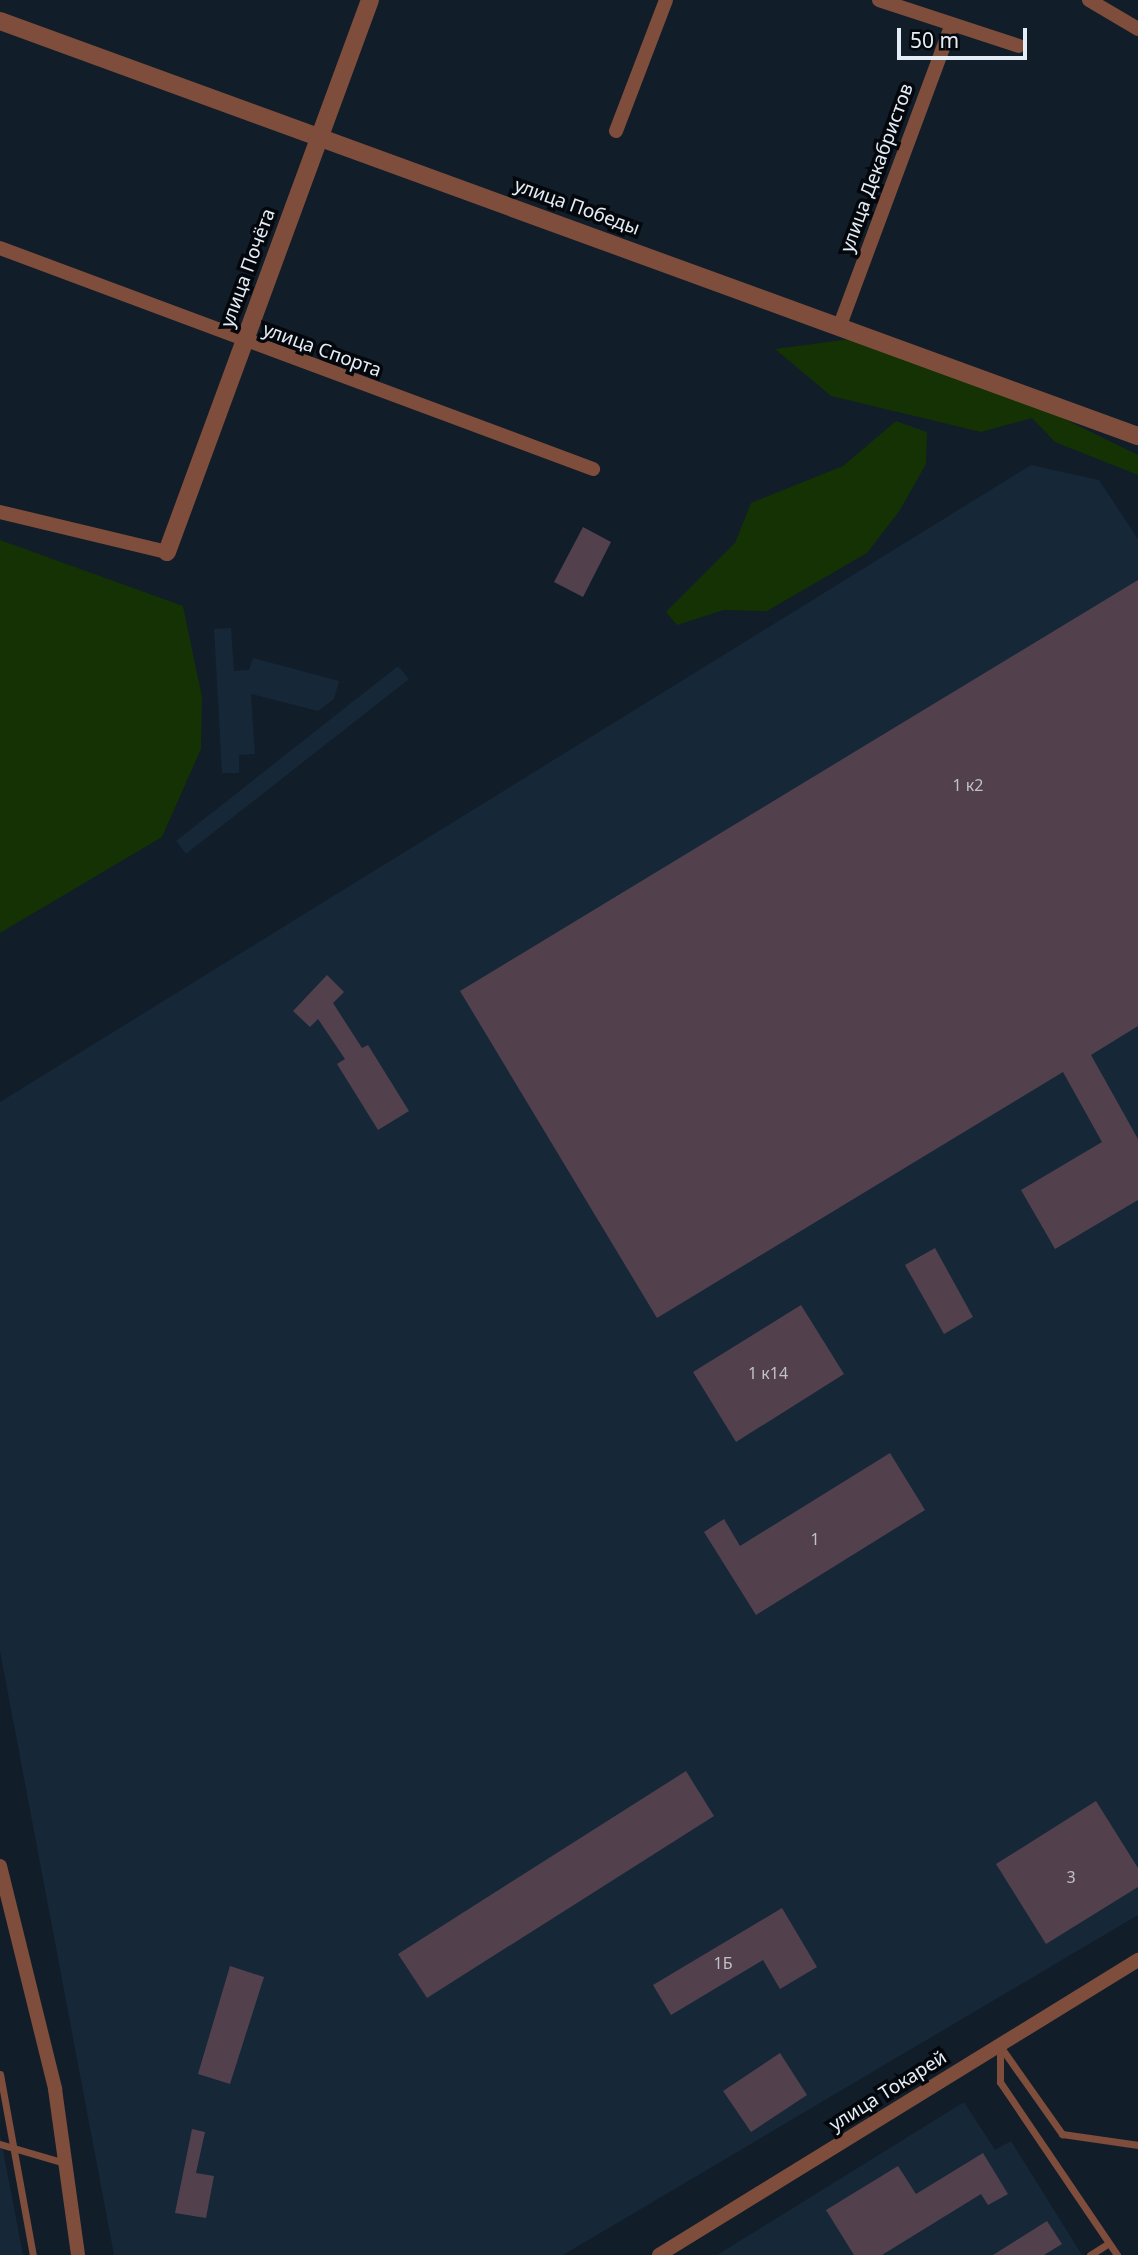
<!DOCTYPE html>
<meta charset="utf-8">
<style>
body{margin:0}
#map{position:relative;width:1138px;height:2255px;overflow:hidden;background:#111d29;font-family:"Noto Sans",sans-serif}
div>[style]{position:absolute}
.built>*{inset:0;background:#162738}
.green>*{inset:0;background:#143204}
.building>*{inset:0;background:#52414c}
.service>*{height:7px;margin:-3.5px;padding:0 3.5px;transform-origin:3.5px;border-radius:3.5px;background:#7f4d3b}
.minor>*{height:14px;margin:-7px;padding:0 7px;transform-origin:7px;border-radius:7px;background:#7f4d3b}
.tertiary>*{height:18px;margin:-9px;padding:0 9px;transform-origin:9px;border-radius:9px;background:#7f4d3b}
span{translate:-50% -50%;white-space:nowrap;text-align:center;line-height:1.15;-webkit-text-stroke:7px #04070c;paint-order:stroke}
.number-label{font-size:16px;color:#c0c1cb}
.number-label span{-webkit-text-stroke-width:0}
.street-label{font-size:19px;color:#e4ecf5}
.scale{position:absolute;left:897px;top:28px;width:130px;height:32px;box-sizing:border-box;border:4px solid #e4ecf5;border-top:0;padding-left:9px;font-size:21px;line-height:24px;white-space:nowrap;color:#e4ecf5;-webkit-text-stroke:5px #04070c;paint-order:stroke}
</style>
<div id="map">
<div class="built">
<i style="clip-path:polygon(1031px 465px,1099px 480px,1138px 539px,1138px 1915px,563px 2255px,114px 2255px,0 1651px,0 1102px)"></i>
<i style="clip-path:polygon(231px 628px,234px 671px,249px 670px,253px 658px,339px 681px,334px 699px,318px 711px,251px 694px,255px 754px,239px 755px,239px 773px,222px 773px,214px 629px)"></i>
<i style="clip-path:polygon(398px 666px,409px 679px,186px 854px,176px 841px)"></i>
<i style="clip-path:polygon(964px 2102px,995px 2150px,1011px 2141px,1082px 2255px,717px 2255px)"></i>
<i style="clip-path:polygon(0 2134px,23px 2255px,0 2255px)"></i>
</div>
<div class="green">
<i style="clip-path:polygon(850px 339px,1050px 412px,1138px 455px,1138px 475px,1055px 442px,1032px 418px,981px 432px,831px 396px,775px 349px)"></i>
<i style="clip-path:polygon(896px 421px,927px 432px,926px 464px,900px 510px,867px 553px,767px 611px,724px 610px,677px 625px,666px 612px,735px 543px,751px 503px,843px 466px)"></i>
<i style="clip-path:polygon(0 540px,183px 606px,202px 697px,201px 749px,162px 837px,0 933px)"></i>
</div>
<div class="building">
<i style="clip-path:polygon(583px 527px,611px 542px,583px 597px,554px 582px)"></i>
<i style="clip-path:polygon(1138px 580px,1138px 1026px,1091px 1055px,1138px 1139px,1138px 1200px,1055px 1249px,1021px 1190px,1102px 1142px,1063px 1072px,657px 1318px,460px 991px)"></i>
<i style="clip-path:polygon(327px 975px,344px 992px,333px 1003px,362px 1048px,368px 1045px,409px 1111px,378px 1130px,337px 1064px,345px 1059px,318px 1019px,310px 1027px,293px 1011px)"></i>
<i style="clip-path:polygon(935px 1248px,973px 1317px,944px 1334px,905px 1265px)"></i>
<i style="clip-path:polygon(801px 1305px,844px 1374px,736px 1442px,693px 1372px)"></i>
<i style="clip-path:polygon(890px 1453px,925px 1510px,756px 1615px,704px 1532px,724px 1519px,740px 1546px)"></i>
<i style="clip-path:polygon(686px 1771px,714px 1816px,427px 1998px,398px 1954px)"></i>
<i style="clip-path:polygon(1096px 1801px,1138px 1868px,1138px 1887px,1046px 1944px,996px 1864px)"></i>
<i style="clip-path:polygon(782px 1908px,817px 1967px,780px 1989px,763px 1960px,671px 2015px,653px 1985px)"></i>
<i style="clip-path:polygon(230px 1966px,264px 1977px,230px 2084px,198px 2074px)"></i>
<i style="clip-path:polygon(780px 2053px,807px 2095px,751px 2132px,723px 2091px)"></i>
<i style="clip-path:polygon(192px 2129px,205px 2132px,196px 2173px,214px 2176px,206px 2218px,175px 2213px)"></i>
<i style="clip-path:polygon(983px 2153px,1008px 2194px,988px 2205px,981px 2194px,882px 2255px,854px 2255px,826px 2210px,898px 2166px,916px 2194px)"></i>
<i style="clip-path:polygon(1047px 2221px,1062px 2244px,1044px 2255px,993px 2255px)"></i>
</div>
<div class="service">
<i style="left:1000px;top:2046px;width:36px;rotate:90deg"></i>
<i style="left:1000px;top:2082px;width:209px;rotate:55.9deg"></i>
<i style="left:1000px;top:2046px;width:108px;rotate:54.8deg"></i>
<i style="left:1062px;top:2134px;width:77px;rotate:8.2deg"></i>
<i style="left:0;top:2074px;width:184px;rotate:79.7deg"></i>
<i style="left:0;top:2144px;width:68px;rotate:16.3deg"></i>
<i style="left:1090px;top:2255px;width:22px;rotate:-32deg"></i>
</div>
<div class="minor">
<i style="left:879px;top:0;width:147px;rotate:18.2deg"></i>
<i style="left:1089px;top:0;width:57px;rotate:30.6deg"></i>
<i style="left:616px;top:131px;width:140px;rotate:-69.1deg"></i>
<i style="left:0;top:248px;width:633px;rotate:20.44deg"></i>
<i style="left:840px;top:325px;width:319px;rotate:-69.6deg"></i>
<i style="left:0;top:512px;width:172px;rotate:13.5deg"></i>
<i style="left:0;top:1866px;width:230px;rotate:76.1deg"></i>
<i style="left:55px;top:2089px;width:168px;rotate:82.1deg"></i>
<i style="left:659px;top:2255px;width:563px;rotate:-31.63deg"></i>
</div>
<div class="tertiary">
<i style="left:0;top:21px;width:1211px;rotate:20.04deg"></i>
<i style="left:167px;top:552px;width:588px;rotate:-69.81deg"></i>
</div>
<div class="number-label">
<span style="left:968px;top:785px">1 к2</span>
<span style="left:768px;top:1373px">1 к14</span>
<span style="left:815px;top:1539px">1</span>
<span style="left:1071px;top:1877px">3</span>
<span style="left:723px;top:1963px">1Б</span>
</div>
<div class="street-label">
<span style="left:877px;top:168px;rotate:-70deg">улица Декабристов</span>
<span style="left:577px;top:207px;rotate:20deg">улица Победы</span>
<span style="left:248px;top:268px;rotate:-70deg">улица Почёта</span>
<span style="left:322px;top:350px;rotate:20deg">улица Спорта</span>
<span style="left:888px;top:2091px;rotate:-32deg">улица Токарей</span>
</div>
<div class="scale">50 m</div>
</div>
